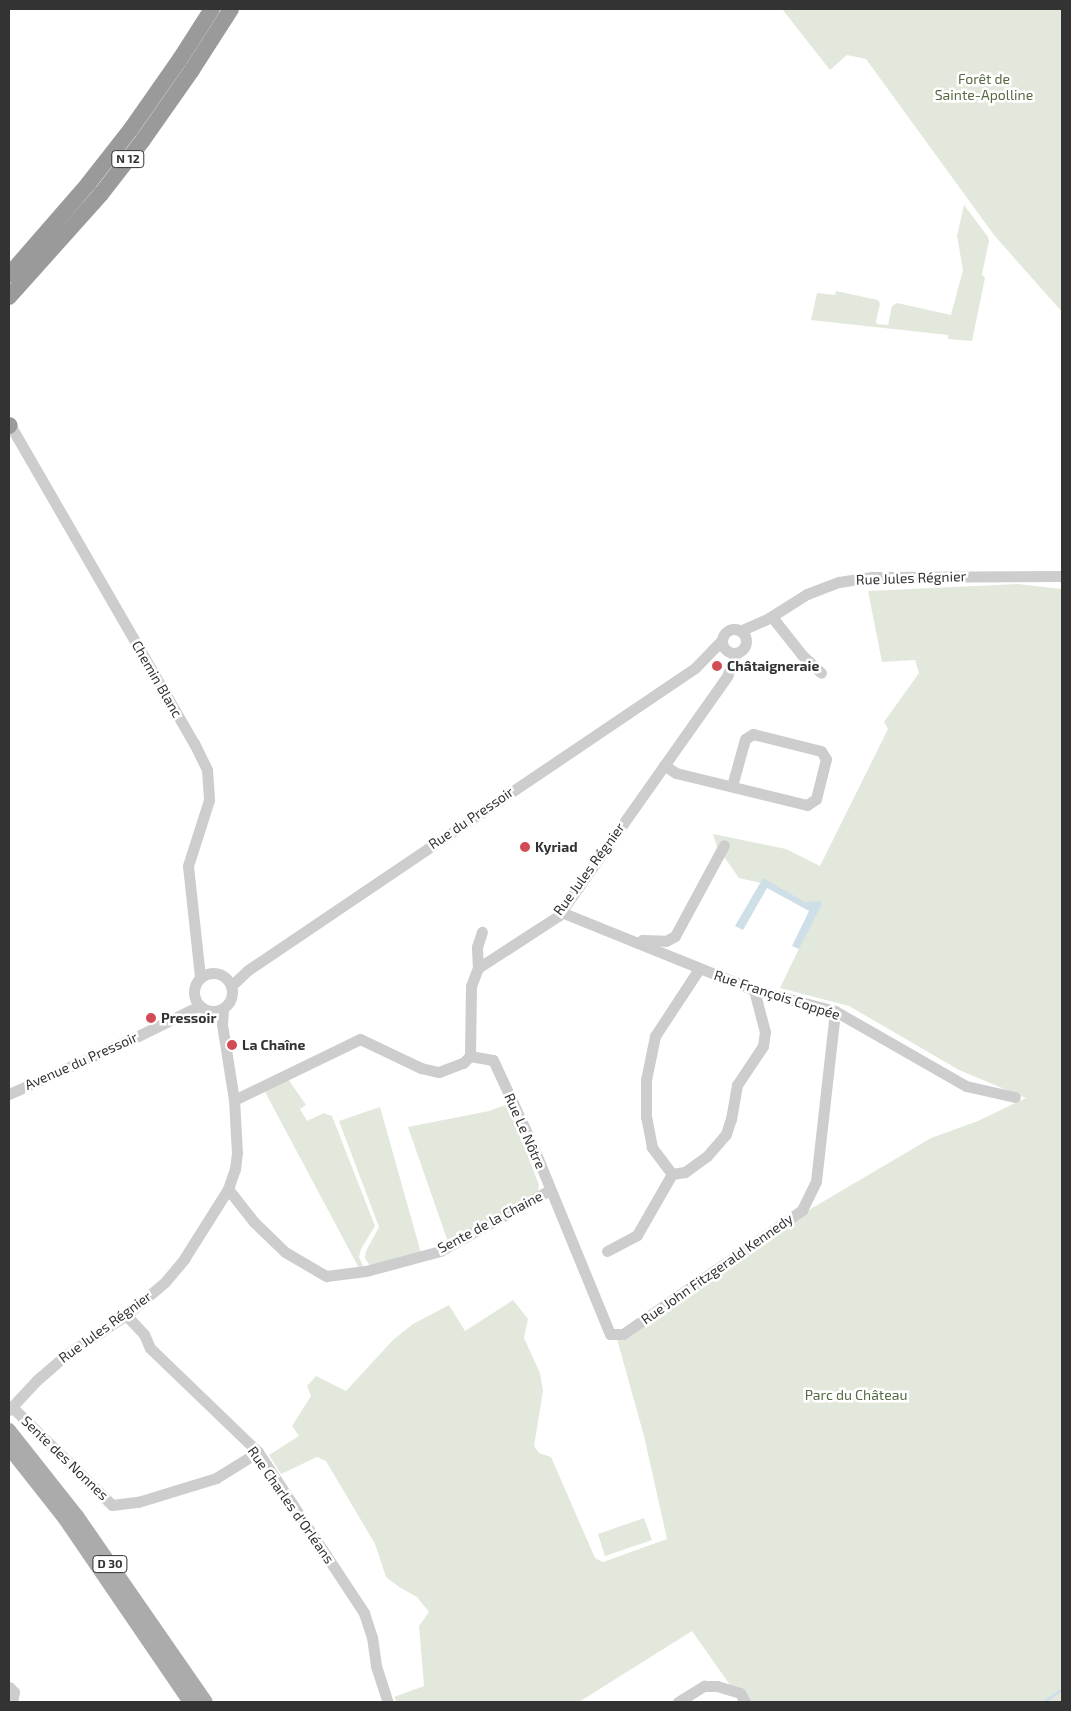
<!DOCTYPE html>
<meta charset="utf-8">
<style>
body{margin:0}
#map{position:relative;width:1071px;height:1711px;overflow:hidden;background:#fff;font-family:"Exo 2",sans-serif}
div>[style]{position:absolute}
.green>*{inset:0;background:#e3e8dd}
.water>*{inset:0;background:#cfdfe8}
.stream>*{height:2.5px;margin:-1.25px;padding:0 1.25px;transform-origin:1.25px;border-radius:1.25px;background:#cfdfe8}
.minor>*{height:11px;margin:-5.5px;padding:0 5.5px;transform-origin:5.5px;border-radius:5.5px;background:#cdcdcd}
.minor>.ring{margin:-5.5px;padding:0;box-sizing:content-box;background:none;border:11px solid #cdcdcd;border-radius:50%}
.major>*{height:14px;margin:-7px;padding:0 7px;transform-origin:7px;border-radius:7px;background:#ababab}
.highway>*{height:16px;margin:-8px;padding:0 8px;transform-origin:8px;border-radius:8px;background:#9a9a9a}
.dots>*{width:14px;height:14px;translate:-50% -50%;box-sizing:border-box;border:2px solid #fff;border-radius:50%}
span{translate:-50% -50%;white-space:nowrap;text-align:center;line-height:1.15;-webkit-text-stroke:5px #fff;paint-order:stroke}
.shield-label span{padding:1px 4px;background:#fff;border:1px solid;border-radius:4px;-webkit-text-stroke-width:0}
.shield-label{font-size:12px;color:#333;font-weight:700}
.park-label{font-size:14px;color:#566a44}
.street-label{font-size:14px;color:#333}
.poi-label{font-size:14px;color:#333;font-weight:700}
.left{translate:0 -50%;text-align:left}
.frame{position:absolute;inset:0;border:10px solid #333;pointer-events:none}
</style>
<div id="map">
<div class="green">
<i style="clip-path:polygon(782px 9px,1062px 9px,1062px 312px,994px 235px,866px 59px,847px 55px,830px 70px)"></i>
<i style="clip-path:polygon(964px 205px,988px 237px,989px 241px,982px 274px,985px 278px,972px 341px,948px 339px,948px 335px,811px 320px,817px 293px,835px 295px,836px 291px,878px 300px,880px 304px,876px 321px,877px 324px,888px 325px,892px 306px,897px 303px,951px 315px,963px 270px,957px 236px)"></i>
<i style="clip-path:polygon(1018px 584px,1062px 589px,1062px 1702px,742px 1702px,692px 1631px,579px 1702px,397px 1702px,394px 1697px,424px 1686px,419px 1626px,429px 1612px,417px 1597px,399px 1587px,386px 1577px,375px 1544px,326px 1461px,317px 1457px,281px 1474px,269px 1455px,299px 1436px,292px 1426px,311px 1396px,307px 1386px,316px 1376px,346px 1391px,393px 1340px,413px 1324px,449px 1305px,465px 1331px,513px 1300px,528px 1319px,524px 1338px,540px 1373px,543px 1391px,534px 1446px,539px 1453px,551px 1457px,595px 1558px,603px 1562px,667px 1539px,644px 1436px,617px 1339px,797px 1217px,931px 1138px,978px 1121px,1026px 1098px,959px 1070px,849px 1006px,780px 988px,816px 913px,765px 884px,739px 878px,717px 847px,713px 834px,786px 849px,820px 866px,888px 729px,884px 722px,919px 673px,915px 660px,882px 662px,868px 591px)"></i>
<i style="clip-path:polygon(288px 1079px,306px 1105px,300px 1109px,307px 1121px,324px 1113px,332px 1116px,375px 1226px,361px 1249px,359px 1257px,364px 1268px,360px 1270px,264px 1090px)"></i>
<i style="clip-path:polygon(508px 1104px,539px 1185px,538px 1193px,448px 1242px,408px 1127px,489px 1111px)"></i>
<i style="clip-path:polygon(380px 1107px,421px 1253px,370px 1266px,365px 1258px,366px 1251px,379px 1227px,339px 1121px)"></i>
<i style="clip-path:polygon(644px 1518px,652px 1540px,605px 1556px,598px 1534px)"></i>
</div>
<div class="water">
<i style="clip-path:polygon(763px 878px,805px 902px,820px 901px,822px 904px,799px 949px,792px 946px,809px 911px,767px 888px,743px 930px,735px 926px)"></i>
</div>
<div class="stream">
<i style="left:1043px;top:1702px;width:23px;rotate:-34deg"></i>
</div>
<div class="minor">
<i style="left:9px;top:423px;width:370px;rotate:60deg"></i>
<i style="left:194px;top:743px;width:30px;rotate:64deg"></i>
<i style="left:207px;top:770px;width:30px;rotate:86deg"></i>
<i style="left:209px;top:800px;width:69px;rotate:107.7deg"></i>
<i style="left:188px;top:866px;width:112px;rotate:83.8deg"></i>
<i style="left:772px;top:617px;width:48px;rotate:51.7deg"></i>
<i style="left:802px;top:655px;width:26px;rotate:43deg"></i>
<i class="ring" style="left:722px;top:629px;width:13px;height:13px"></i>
<i style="left:740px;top:631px;width:32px;rotate:-24deg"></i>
<i style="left:769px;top:618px;width:45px;rotate:-32.3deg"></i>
<i style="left:807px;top:594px;width:34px;rotate:-21deg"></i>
<i style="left:839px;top:582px;width:33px;rotate:-9deg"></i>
<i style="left:872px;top:577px;width:190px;rotate:-0.3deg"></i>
<i style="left:664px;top:765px;width:14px;rotate:34deg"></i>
<i style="left:676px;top:773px;width:135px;rotate:13.7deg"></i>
<i style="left:807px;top:805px;width:11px;rotate:-34deg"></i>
<i style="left:816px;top:799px;width:41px;rotate:-76deg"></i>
<i style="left:826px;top:759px;width:9px;rotate:-122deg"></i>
<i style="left:821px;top:751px;width:70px;rotate:-166deg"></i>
<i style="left:753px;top:734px;width:9px;rotate:148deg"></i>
<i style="left:745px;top:739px;width:49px;rotate:105.5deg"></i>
<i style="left:561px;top:912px;width:208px;rotate:22deg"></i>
<i style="left:754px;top:990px;width:84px;rotate:14.5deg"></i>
<i style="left:835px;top:1011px;width:151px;rotate:29.8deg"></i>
<i style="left:966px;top:1086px;width:50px;rotate:12.7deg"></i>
<i style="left:642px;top:940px;width:24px;rotate:2deg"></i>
<i style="left:666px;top:941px;width:10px;rotate:-29deg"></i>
<i style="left:675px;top:936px;width:103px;rotate:-61.7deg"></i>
<i style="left:478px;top:968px;width:21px;rotate:-93deg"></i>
<i style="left:477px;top:947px;width:16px;rotate:-72deg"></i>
<i class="ring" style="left:194px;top:973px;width:27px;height:27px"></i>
<i style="left:231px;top:986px;width:23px;rotate:-43deg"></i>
<i style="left:248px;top:970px;width:539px;rotate:-34.04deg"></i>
<i style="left:695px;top:668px;width:37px;rotate:-46deg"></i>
<i style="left:470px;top:1056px;width:23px;rotate:10deg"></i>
<i style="left:493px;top:1060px;width:93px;rotate:65.1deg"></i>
<i style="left:532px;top:1144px;width:205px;rotate:67.7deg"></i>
<i style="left:610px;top:1334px;width:13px"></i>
<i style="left:623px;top:1334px;width:218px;rotate:-34.7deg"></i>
<i style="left:802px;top:1210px;width:32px;rotate:-64deg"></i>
<i style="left:816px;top:1181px;width:171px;rotate:-83.6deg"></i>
<i style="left:9px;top:1094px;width:139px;rotate:-24.2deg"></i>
<i style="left:136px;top:1037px;width:70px;rotate:-26.2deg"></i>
<i style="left:234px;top:1100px;width:140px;rotate:-25.8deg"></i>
<i style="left:360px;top:1039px;width:68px;rotate:25.4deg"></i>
<i style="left:421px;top:1068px;width:18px;rotate:13deg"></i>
<i style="left:439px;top:1072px;width:26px;rotate:-21deg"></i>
<i style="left:463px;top:1063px;width:10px;rotate:-45deg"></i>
<i style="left:470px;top:1056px;width:70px;rotate:-89.2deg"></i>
<i style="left:471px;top:986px;width:19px;rotate:-69deg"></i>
<i style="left:478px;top:968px;width:95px;rotate:-33deg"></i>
<i style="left:558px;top:916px;width:294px;rotate:-54.8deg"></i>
<i style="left:727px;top:676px;width:25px;rotate:-67deg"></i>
<i style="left:672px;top:1174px;width:34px;rotate:-127deg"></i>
<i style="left:652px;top:1147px;width:31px;rotate:-101deg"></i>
<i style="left:646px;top:1117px;width:37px;rotate:-90deg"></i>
<i style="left:646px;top:1080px;width:45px;rotate:-78.4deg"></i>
<i style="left:655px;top:1036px;width:80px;rotate:-56.7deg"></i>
<i style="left:228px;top:1189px;width:42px;rotate:51.8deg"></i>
<i style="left:254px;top:1222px;width:43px;rotate:44.1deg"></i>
<i style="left:285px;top:1252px;width:48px;rotate:30.3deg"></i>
<i style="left:326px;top:1276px;width:40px;rotate:-7.1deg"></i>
<i style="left:366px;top:1271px;width:77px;rotate:-15.1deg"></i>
<i style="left:440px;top:1251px;width:126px;rotate:-29deg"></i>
<i style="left:607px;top:1251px;width:34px;rotate:-28deg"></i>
<i style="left:637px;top:1235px;width:70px;rotate:-60.2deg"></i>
<i style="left:672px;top:1174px;width:13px;rotate:-9deg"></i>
<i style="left:685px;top:1172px;width:27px;rotate:-36deg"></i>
<i style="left:707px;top:1156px;width:29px;rotate:-49deg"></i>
<i style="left:726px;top:1134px;width:16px;rotate:-72deg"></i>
<i style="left:731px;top:1119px;width:35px;rotate:-80deg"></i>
<i style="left:737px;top:1085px;width:47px;rotate:-56.3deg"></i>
<i style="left:763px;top:1046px;width:14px;rotate:-82deg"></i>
<i style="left:765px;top:1032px;width:43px;rotate:-104.7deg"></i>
<i style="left:126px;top:1315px;width:26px;rotate:47deg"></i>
<i style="left:144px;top:1334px;width:15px;rotate:67deg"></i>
<i style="left:150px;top:1348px;width:150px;rotate:43.9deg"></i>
<i style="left:258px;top:1452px;width:193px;rotate:56.6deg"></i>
<i style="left:364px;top:1613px;width:25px;rotate:72deg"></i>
<i style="left:372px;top:1637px;width:29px;rotate:82deg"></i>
<i style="left:376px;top:1666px;width:38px;rotate:72deg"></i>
<i style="left:12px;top:1407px;width:140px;rotate:44.4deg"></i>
<i style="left:112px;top:1505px;width:26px;rotate:-7deg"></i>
<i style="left:138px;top:1502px;width:82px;rotate:-17.1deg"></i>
<i style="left:216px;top:1478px;width:49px;rotate:-31.8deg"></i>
<i style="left:9px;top:1410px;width:41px;rotate:-47deg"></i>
<i style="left:37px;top:1380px;width:35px;rotate:-41deg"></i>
<i style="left:63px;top:1357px;width:76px;rotate:-33.7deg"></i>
<i style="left:126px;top:1315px;width:51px;rotate:-40.2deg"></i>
<i style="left:165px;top:1282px;width:30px;rotate:-50deg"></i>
<i style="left:184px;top:1259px;width:83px;rotate:-57.8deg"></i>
<i style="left:228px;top:1189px;width:21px;rotate:-71deg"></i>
<i style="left:235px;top:1169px;width:16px;rotate:-83deg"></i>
<i style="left:237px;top:1153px;width:53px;rotate:-93.2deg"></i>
<i style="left:234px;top:1100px;width:77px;rotate:-99deg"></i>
<i style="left:222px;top:1024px;width:16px;rotate:-86deg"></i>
<i style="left:9px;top:1687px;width:7px;rotate:45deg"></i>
<i style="left:14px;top:1692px;width:10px;rotate:101deg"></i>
<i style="left:678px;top:1702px;width:31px;rotate:-32deg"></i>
<i style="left:704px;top:1686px;width:13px"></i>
<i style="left:717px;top:1686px;width:24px;rotate:17deg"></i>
<i style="left:740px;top:1693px;width:10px;rotate:61deg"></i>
</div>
<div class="major">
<i style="left:9px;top:1430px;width:110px;rotate:51.7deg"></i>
<i style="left:77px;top:1516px;width:226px;rotate:55.3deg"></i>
<i style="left:9px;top:1448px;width:90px;rotate:51.7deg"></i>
<i style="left:65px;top:1519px;width:222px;rotate:55.7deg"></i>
</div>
<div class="highway">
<i style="left:9px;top:275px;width:121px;rotate:-49deg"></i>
<i style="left:88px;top:184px;width:70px;rotate:-52deg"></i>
<i style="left:131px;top:129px;width:85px;rotate:-55deg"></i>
<i style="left:180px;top:59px;width:59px;rotate:-57.4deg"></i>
<i style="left:9px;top:297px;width:138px;rotate:-48.2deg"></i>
<i style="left:101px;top:194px;width:68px;rotate:-52.1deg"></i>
<i style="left:143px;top:140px;width:85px;rotate:-55deg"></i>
<i style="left:192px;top:70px;width:72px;rotate:-57.4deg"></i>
<i style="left:9px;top:426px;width:1px;rotate:-45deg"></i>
</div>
<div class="dots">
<i style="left:717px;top:666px;background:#d24c55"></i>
<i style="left:525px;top:847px;background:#d24c55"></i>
<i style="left:151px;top:1018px;background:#d24c55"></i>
<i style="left:232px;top:1045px;background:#d24c55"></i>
</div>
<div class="shield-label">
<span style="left:128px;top:159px">N 12</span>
<span style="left:110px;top:1564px">D 30</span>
</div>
<div class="park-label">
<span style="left:984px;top:87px">Forêt de<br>Sainte-Apolline</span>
<span style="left:856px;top:1395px">Parc du Château</span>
</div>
<div class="street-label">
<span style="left:911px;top:578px;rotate:-2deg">Rue Jules Régnier</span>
<span style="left:157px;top:679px;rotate:60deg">Chemin Blanc</span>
<span style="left:471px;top:818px;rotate:-34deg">Rue du Pressoir</span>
<span style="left:589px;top:869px;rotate:-54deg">Rue Jules Régnier</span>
<span style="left:777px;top:995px;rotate:18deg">Rue François Coppée</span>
<span style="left:81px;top:1061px;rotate:-24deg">Avenue du Pressoir</span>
<span style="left:525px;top:1131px;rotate:66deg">Rue Le Nôtre</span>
<span style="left:490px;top:1222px;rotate:-28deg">Sente de la Chaine</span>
<span style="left:717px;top:1269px;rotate:-35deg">Rue John Fitzgerald Kennedy</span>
<span style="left:105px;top:1327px;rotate:-36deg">Rue Jules Régnier</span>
<span style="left:65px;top:1458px;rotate:44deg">Sente des Nonnes</span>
<span style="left:291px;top:1505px;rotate:55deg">Rue Charles d'Orléans</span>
</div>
<div class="poi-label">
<span class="left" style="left:727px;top:666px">Châtaigneraie</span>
<span class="left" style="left:535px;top:847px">Kyriad</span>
<span class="left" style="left:161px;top:1018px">Pressoir</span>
<span class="left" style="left:242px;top:1045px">La Chaîne</span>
</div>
<div class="frame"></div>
</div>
